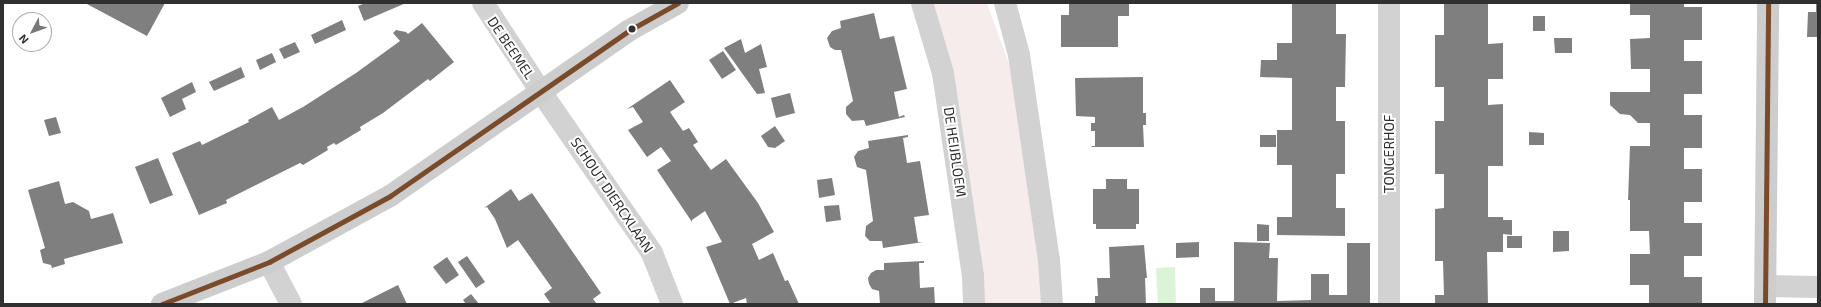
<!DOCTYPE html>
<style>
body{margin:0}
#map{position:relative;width:1821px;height:307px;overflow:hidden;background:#fff;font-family:"Exo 2",sans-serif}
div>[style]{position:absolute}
.green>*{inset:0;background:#f6ecec}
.water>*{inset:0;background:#dbf4d8}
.building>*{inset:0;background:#7f7f7f}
.street>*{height:22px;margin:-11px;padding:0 11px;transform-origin:11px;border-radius:11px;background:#d2d2d2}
.secondary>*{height:22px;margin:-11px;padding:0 11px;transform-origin:11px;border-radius:11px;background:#cdcdcd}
.bus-1>*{height:5px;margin:-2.5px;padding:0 2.5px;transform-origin:2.5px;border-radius:2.5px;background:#7a4b2a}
.dots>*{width:11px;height:11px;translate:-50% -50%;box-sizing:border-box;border:2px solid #fff;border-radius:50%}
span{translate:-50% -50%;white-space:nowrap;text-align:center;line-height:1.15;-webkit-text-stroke:4px #fff;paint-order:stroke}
.street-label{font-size:14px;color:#303030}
.frame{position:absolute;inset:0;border:4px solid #303030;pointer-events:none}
.north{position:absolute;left:12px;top:12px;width:40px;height:40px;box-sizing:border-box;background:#fff;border:1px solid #acacac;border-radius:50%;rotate:229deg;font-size:11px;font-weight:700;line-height:16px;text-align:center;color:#303030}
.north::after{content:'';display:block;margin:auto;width:14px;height:18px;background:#787878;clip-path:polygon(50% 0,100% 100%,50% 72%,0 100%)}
</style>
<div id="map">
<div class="green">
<i style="clip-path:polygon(920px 3px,987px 3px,1010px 67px,1040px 272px,1041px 304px,964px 304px,964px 287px,934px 85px)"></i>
</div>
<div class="water">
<i style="clip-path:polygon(1175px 267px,1176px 304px,1158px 304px,1156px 268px)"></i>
</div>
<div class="building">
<i style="clip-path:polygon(85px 3px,165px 3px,147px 36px)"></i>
<i style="clip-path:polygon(365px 3px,406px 3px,364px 21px,358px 6px)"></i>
<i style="clip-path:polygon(1069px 3px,1129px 3px,1129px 16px,1118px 16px,1118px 47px,1061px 47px,1061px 15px,1069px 15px)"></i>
<i style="clip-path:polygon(1292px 3px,1336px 3px,1336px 34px,1346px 34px,1345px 87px,1336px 87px,1336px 121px,1345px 121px,1345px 174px,1336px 174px,1336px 208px,1345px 208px,1345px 236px,1277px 235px,1277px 217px,1292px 217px,1292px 165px,1277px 165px,1277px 130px,1292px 130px,1292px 78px,1260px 77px,1261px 60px,1277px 60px,1277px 43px,1292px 43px)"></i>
<i style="clip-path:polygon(1444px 3px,1488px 3px,1488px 44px,1503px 43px,1503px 79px,1488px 79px,1488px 105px,1503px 104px,1503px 166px,1488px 166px,1488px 217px,1503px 217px,1503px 220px,1512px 220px,1512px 235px,1503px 234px,1503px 252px,1487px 252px,1488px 304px,1435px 304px,1435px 295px,1444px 295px,1443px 261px,1435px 261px,1435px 209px,1444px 208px,1444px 174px,1435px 174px,1435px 121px,1444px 121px,1444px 87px,1435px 87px,1435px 35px,1444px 35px)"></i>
<i style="clip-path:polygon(1630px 3px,1684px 3px,1684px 7px,1702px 7px,1702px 40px,1684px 40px,1684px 61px,1702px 61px,1702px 94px,1684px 94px,1684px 115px,1702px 115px,1702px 148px,1684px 148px,1684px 169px,1702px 169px,1702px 202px,1684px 202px,1684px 223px,1702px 223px,1702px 256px,1684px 256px,1684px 277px,1702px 277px,1702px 304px,1649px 304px,1649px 285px,1630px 285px,1630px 254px,1650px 254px,1649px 231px,1630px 231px,1630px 200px,1628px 200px,1630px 146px,1650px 146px,1650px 123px,1638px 123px,1630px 115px,1620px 114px,1610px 105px,1610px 92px,1650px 92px,1650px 69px,1631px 69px,1630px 39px,1650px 38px,1650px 15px,1630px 15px)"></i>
<i style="clip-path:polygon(1816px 3px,1818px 3px,1818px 37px,1807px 37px,1808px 12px,1816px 12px)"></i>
<i style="clip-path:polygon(874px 13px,880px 39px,894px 36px,907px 89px,894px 92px,899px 117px,904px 115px,905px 117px,866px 126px,864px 120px,852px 121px,846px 114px,846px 107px,853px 101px,847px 75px,841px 50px,835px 50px,830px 47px,827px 38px,832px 31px,841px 28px,840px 21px)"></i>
<i style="clip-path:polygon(1533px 16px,1545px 16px,1545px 31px,1533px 31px)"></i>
<i style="clip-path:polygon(342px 20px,346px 30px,315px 44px,311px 35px)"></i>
<i style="clip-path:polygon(422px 23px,454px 62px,430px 81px,428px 79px,383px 113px,360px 127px,361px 130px,336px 145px,334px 143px,327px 147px,328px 150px,303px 165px,300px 163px,226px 200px,227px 203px,199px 215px,172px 153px,200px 141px,202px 145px,249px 122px,248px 120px,272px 107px,279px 120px,303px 107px,356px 73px,400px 41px,393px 33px,396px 30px,406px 32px,408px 34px)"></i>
<i style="clip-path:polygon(1554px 38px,1572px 38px,1572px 53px,1555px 53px)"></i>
<i style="clip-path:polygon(741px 39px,745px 53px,761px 44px,767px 67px,759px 69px,765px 93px,757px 94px,724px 48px)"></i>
<i style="clip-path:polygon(295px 42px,300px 52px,284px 59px,279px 49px)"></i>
<i style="clip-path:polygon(723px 51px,736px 70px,722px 79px,709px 60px)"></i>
<i style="clip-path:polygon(272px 53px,276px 62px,260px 70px,256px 60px)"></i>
<i style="clip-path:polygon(241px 67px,245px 77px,214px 91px,209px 82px)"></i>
<i style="clip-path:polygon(1143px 77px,1143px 113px,1146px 113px,1146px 125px,1143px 125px,1144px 147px,1092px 147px,1091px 146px,1095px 146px,1095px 131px,1091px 131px,1091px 123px,1095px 123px,1095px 117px,1076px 116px,1075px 78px)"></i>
<i style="clip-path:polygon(670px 80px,685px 102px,670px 112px,683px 131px,689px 128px,698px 142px,693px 145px,711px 170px,726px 159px,758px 203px,774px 232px,752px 244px,759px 260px,773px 253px,785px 281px,788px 280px,799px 304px,747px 304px,746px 298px,730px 304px,706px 247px,722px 242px,705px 211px,692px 220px,692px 222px,657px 170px,671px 161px,661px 147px,647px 157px,628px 130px,643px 122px,633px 107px,627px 109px)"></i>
<i style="clip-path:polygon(192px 82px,196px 92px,182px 99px,186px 109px,170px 117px,161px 98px)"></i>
<i style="clip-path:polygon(790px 93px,795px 113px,776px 118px,771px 98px)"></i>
<i style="clip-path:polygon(56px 117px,61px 133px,49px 136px,44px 120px)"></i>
<i style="clip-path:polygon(775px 126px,785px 141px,775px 148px,768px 147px,761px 136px)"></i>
<i style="clip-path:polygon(1529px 132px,1544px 133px,1544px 145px,1529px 145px)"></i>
<i style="clip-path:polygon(908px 135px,908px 137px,903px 138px,907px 163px,920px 161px,929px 215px,914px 217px,918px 242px,923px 242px,883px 248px,882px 241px,870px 241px,865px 236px,866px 226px,873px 221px,866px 170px,857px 167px,854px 157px,858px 151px,869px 148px,868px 141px)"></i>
<i style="clip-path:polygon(1260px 135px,1276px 135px,1276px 147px,1260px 147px)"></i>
<i style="clip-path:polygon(158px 158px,173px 195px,150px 204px,135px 167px)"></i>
<i style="clip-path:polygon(832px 178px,835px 195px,819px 198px,817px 180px)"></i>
<i style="clip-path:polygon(1106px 179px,1127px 179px,1127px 189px,1139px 189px,1139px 224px,1136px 224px,1136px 229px,1096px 229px,1096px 224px,1093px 224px,1093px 189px,1106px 189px)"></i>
<i style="clip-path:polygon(59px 181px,65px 204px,73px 202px,89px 211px,91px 219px,113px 213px,123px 243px,64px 259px,65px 264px,52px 268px,51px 265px,43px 263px,40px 250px,45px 248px,28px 190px)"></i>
<i style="clip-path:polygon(511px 189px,519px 201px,532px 193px,601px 293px,593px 299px,597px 304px,551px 304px,544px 294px,552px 288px,518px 240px,507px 248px,495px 219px,487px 207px,484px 208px)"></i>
<i style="clip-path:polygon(839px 205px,841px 220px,826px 222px,824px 206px)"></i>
<i style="clip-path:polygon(1257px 224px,1269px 225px,1269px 241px,1257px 241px)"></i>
<i style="clip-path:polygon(1553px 231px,1569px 231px,1569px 251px,1553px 252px)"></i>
<i style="clip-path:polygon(1507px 236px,1522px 236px,1522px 248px,1507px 248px)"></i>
<i style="clip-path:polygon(1199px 242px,1199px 257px,1176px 258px,1176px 243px)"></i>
<i style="clip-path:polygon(1234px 242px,1270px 243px,1269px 258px,1278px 258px,1277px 301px,1311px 300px,1311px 274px,1329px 274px,1329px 295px,1347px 295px,1347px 243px,1370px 243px,1370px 304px,1200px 304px,1200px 288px,1215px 288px,1215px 301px,1234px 301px)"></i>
<i style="clip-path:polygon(1144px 245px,1147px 278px,1145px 278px,1146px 304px,1095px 304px,1095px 296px,1098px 296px,1097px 278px,1110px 278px,1109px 247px)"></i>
<i style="clip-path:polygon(467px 256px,485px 282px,476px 288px,458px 262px)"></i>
<i style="clip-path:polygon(447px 257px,459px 275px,446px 284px,433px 267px)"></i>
<i style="clip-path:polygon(924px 261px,924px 263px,919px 263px,920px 288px,934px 287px,935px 304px,880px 304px,879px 291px,872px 289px,869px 284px,868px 278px,871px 273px,876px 270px,884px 270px,884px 263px)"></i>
<i style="clip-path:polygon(398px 285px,407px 304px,360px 304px)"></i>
<i style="clip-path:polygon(471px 294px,479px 304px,466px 304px,463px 300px)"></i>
</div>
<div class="street">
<i style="left:483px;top:3px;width:106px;rotate:56.9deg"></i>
<i style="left:541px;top:92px;width:196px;rotate:55.4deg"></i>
<i style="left:652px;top:253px;width:55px;rotate:68.6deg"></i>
<i style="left:922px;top:3px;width:73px;rotate:73.3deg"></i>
<i style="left:943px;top:73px;width:204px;rotate:81.6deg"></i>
<i style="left:973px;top:275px;width:29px;rotate:88deg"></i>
<i style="left:1005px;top:3px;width:54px;rotate:74.9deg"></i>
<i style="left:1019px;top:55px;width:207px;rotate:81.7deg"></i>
<i style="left:1049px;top:260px;width:44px;rotate:86.1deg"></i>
<i style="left:1389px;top:3px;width:301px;rotate:90deg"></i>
<i style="left:269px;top:262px;width:47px;rotate:62.4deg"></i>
<i style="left:1766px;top:286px;width:52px;rotate:1.1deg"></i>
</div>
<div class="secondary">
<i style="left:162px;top:304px;width:115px;rotate:-21.4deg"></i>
<i style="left:269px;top:262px;width:138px;rotate:-28.6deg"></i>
<i style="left:390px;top:196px;width:290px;rotate:-34.7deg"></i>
<i style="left:628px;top:31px;width:57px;rotate:-29.2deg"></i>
<i style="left:1765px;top:304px;width:301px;rotate:-89.4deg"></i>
</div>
<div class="bus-1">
<i style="left:162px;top:304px;width:115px;rotate:-21.4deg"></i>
<i style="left:269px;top:262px;width:138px;rotate:-28.6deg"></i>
<i style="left:390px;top:196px;width:290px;rotate:-34.7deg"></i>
<i style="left:628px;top:31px;width:57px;rotate:-29.2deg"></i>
<i style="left:1765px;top:304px;width:301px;rotate:-89.4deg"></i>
</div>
<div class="dots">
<i style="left:632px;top:29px;background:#303030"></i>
</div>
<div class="street-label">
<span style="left:511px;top:48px;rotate:56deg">DE BEEMEL</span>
<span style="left:955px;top:152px;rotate:82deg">DE HEIJBLOEM</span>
<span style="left:1389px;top:154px;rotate:-90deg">TONGERHOF</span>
<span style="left:612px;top:195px;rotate:56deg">SCHOUT DIERCXLAAN</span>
</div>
<div class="frame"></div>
<div class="north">N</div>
</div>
